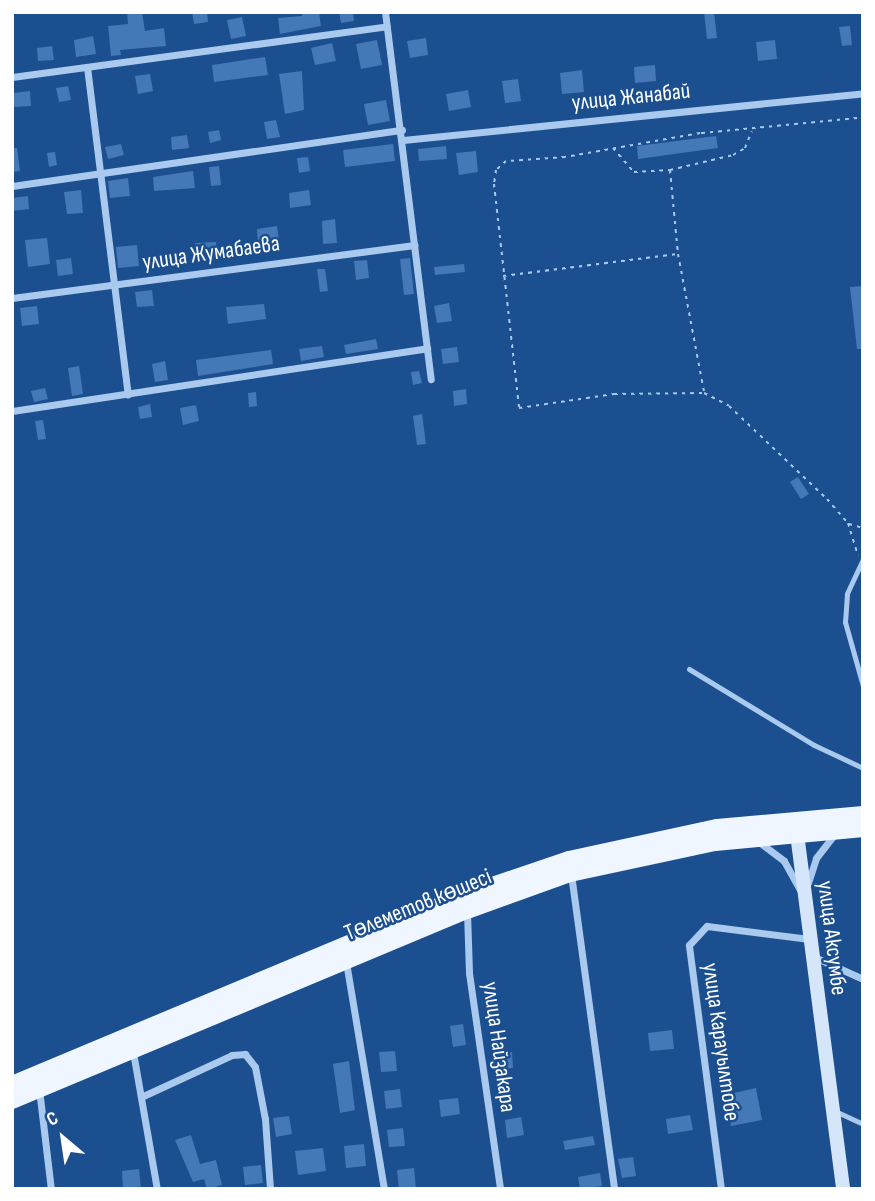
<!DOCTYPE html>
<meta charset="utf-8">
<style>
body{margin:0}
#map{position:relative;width:875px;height:1201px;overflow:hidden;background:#1b4f8f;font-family:"Sofia Sans Condensed",sans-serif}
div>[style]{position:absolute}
.building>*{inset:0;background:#4478b7}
.path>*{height:2px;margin-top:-1px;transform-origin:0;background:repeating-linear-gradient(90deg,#a9c9ee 0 3.5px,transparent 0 8.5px)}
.service>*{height:5px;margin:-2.5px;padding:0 2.5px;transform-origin:2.5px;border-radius:2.5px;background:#a9c9ee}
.minor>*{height:7px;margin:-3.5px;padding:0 3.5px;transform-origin:3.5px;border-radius:3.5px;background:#a9c9ee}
.secondary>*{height:14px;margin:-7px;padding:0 7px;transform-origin:7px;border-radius:7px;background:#d6e6fa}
.primary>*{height:18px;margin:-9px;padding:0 9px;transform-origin:9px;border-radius:9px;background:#f0f6ff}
span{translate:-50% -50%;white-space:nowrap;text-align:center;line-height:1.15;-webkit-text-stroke:5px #1b4f8f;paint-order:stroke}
.street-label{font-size:23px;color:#fff}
.frame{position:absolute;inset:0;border:14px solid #fff;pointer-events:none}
.north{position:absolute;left:28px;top:1103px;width:70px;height:70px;-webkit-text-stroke:5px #1b4f8f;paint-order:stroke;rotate:331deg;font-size:19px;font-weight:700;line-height:28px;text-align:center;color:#fff}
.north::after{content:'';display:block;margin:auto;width:24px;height:32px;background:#fff;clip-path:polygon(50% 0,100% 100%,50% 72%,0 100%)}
</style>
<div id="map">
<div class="building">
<i style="clip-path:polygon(127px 12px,142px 12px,145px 31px,164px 28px,166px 46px,120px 50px,121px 55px,111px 56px,108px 26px,128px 24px)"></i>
<i style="clip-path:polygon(192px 12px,207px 12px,208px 22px,194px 24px)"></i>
<i style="clip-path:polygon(302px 12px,319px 12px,321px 26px,280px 34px,278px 18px,302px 16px)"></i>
<i style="clip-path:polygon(339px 12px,353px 12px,354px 21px,341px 23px)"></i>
<i style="clip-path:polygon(704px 12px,714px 12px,717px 38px,707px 39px)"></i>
<i style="clip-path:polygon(242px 17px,246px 36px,231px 39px,227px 20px)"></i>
<i style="clip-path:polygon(850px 26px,852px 45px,842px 46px,839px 27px)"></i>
<i style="clip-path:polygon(93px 36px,96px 54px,76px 57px,74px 40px)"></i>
<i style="clip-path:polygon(426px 38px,428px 55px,410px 58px,407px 41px)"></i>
<i style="clip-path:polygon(377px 40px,382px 65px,361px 69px,356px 44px)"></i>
<i style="clip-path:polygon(775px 40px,777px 59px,758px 61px,756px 42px)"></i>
<i style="clip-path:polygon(332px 43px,336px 61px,315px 65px,311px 48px)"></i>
<i style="clip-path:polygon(52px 46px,54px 60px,38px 61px,37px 48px)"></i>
<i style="clip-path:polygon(265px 57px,268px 75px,214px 82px,212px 65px)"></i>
<i style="clip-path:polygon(655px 65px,656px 81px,635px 83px,634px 67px)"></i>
<i style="clip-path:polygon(582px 70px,584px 92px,562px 94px,560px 73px)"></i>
<i style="clip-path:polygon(302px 71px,304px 110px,285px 114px,279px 74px)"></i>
<i style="clip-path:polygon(150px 74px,153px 91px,138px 94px,135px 76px)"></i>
<i style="clip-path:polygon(518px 79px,521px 101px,505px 103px,502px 81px)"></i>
<i style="clip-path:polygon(68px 86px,71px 100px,59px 102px,56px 88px)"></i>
<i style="clip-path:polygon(468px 90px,471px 107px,449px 111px,446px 94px)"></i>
<i style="clip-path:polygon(30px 91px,31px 106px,14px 107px,13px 93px)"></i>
<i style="clip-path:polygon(386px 100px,390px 121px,368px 125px,364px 104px)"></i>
<i style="clip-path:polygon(276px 120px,280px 137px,267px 139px,264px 122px)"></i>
<i style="clip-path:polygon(219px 130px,221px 140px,210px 143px,208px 132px)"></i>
<i style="clip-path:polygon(187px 135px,189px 148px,172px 150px,171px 137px)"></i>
<i style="clip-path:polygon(716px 136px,718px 148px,638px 159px,637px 146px)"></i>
<i style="clip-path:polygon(121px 144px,124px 155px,108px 159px,105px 147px)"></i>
<i style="clip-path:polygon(393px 144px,395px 161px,345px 167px,343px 150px)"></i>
<i style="clip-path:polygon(446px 146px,447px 159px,419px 161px,418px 149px)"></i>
<i style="clip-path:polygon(12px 148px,17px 148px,20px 171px,12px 172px)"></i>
<i style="clip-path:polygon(476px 151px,478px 172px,459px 175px,456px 153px)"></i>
<i style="clip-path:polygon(55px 152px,57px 165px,49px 167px,47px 153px)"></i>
<i style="clip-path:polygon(308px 157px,310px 171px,299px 173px,297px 158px)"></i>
<i style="clip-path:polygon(219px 166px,221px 185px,211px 186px,209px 167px)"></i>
<i style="clip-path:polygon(193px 171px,195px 188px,154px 191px,153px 177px)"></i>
<i style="clip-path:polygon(128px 178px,130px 196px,110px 198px,108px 181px)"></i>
<i style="clip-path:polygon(81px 190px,83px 213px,67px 214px,64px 192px)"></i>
<i style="clip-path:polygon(309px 190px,311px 205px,290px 208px,289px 193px)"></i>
<i style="clip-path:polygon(28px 196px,29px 209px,12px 211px,12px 198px)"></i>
<i style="clip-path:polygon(335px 219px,337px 243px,323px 244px,322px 221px)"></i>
<i style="clip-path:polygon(277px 226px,279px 241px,258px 244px,257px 229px)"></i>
<i style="clip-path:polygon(47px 238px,50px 264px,28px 267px,25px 240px)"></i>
<i style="clip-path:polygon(216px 242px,217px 255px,196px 257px,195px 243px)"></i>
<i style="clip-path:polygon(137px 245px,139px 266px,118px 268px,116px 247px)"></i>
<i style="clip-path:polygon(71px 258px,73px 274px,58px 276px,56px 260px)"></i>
<i style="clip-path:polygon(410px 258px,414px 294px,404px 295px,400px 259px)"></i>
<i style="clip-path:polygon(367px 260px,369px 278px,356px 280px,354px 261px)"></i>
<i style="clip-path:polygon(464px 264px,465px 272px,435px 275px,434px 267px)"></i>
<i style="clip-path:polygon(317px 269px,325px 269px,328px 291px,320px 292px)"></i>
<i style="clip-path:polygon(863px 286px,863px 349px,857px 349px,850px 287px)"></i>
<i style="clip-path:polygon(152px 290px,154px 306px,137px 307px,135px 292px)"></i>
<i style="clip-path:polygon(449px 303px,452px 321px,437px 323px,434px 306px)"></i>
<i style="clip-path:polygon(264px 304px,266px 319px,228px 324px,226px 307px)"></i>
<i style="clip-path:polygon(37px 306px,39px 324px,22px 326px,20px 308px)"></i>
<i style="clip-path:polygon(376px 339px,378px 349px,346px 354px,344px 345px)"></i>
<i style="clip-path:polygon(322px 346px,324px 357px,301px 361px,299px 349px)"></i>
<i style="clip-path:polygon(457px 347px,459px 362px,443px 364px,441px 349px)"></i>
<i style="clip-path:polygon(271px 350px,273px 364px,198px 376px,196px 360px)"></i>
<i style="clip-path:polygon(165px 361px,168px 380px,155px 382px,152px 364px)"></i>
<i style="clip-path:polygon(79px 366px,83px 394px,72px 396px,68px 368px)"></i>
<i style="clip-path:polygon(419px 371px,422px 383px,413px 385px,411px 372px)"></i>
<i style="clip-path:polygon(45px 388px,48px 399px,34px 402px,31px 391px)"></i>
<i style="clip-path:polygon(466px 389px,467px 404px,454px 406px,453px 391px)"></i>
<i style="clip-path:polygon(256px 392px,257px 406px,249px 407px,248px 393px)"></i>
<i style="clip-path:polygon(150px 404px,152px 417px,140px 419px,138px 407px)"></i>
<i style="clip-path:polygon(196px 405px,199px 421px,183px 425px,180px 408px)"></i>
<i style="clip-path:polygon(422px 414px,426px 444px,417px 445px,413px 416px)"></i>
<i style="clip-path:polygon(43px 420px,46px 439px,38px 440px,35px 421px)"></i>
<i style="clip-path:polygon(798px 477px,809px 494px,801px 499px,790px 482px)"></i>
<i style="clip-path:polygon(463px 1024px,466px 1045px,453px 1047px,450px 1026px)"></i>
<i style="clip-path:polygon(672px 1030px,674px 1049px,650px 1051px,648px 1033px)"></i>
<i style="clip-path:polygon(395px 1051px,397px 1071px,381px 1072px,379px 1052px)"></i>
<i style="clip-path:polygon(512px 1052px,513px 1068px,494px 1070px,493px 1054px)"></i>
<i style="clip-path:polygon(349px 1061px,355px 1110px,340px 1113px,333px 1064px)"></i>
<i style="clip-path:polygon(756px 1088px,762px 1120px,731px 1126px,725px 1095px)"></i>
<i style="clip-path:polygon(400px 1089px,402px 1107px,386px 1109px,384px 1091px)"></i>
<i style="clip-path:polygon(458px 1098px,460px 1114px,441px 1117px,439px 1100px)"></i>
<i style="clip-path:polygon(690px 1115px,693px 1130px,668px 1134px,666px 1119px)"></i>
<i style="clip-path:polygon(289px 1116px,292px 1134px,276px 1137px,273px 1118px)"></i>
<i style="clip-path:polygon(521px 1117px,524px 1135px,507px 1138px,505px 1120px)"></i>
<i style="clip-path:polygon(403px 1128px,405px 1146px,389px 1147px,387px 1130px)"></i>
<i style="clip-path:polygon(191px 1135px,200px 1164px,216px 1160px,222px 1185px,207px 1189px,204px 1179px,193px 1182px,175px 1140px)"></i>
<i style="clip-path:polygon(593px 1136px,595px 1145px,565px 1150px,563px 1141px)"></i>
<i style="clip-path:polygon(364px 1144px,366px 1166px,346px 1168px,344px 1146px)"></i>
<i style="clip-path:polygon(323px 1148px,326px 1171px,298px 1175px,295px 1151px)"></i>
<i style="clip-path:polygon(633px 1157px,636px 1176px,622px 1178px,618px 1159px)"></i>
<i style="clip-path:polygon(261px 1165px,263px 1183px,245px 1185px,243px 1167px)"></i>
<i style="clip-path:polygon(414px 1168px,416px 1189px,399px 1189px,397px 1170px)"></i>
<i style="clip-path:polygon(139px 1169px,141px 1189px,123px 1189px,122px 1171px)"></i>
<i style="clip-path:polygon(600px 1173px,602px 1186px,580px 1189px,578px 1177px)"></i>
</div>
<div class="path">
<i style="left:857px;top:118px;width:158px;rotate:174.5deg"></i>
<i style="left:700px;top:133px;width:137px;rotate:169.9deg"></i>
<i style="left:565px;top:157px;width:59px;rotate:176.1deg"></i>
<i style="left:506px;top:161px;width:13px;rotate:138deg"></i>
<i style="left:496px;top:170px;width:14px;rotate:98deg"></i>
<i style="left:494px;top:184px;width:225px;rotate:83.6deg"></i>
<i style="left:519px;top:408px;width:96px;rotate:-8.4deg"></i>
<i style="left:614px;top:394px;width:90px;rotate:-0.6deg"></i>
<i style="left:704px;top:393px;width:28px;rotate:27deg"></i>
<i style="left:729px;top:406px;width:135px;rotate:43.5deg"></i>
<i style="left:827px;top:499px;width:32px;rotate:49deg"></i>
<i style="left:848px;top:523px;width:34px;rotate:73deg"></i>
<i style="left:613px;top:148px;width:32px;rotate:49deg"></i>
<i style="left:634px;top:172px;width:36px;rotate:-3deg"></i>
<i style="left:670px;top:170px;width:65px;rotate:-13.4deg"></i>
<i style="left:733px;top:155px;width:14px;rotate:-30deg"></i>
<i style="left:745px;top:148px;width:18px;rotate:-68deg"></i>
<i style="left:670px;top:170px;width:84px;rotate:84.6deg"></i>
<i style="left:678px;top:254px;width:140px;rotate:79.3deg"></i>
<i style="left:503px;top:276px;width:176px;rotate:-7.2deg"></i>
<i style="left:849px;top:524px;width:15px;rotate:16deg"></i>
</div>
<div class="service">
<i style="left:863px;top:559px;width:38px;rotate:115deg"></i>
<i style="left:847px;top:594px;width:28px;rotate:94deg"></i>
<i style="left:845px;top:622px;width:66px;rotate:74.3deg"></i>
<i style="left:689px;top:669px;width:146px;rotate:31.3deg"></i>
<i style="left:814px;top:745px;width:54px;rotate:25.1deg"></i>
<i style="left:835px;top:1111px;width:31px;rotate:25deg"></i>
</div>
<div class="minor">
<i style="left:385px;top:12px;width:370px;rotate:82.9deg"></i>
<i style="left:87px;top:67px;width:330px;rotate:82.9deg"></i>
<i style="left:12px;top:77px;width:378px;rotate:-7.7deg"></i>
<i style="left:403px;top:140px;width:461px;rotate:-5.8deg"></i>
<i style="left:12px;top:186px;width:394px;rotate:-8.2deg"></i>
<i style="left:12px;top:298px;width:406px;rotate:-7.5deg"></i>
<i style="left:12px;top:411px;width:420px;rotate:-8.6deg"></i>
<i style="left:759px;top:842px;width:31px;rotate:37deg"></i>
<i style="left:784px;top:861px;width:33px;rotate:61deg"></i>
<i style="left:571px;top:874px;width:318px;rotate:82.2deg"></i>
<i style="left:808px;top:883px;width:26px;rotate:-72deg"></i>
<i style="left:816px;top:858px;width:28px;rotate:-52deg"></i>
<i style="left:467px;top:912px;width:61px;rotate:88.1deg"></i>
<i style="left:469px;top:973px;width:218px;rotate:81.8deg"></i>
<i style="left:812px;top:956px;width:56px;rotate:24.3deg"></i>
<i style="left:346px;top:962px;width:230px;rotate:80.5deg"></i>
<i style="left:133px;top:1052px;width:139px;rotate:80.1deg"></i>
<i style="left:39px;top:1089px;width:101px;rotate:83.2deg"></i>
<i style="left:141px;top:1097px;width:100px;rotate:-24.8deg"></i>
<i style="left:232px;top:1055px;width:13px;rotate:-4deg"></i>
<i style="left:245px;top:1054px;width:16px;rotate:52deg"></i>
<i style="left:255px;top:1067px;width:53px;rotate:79.1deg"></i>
<i style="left:265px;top:1119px;width:70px;rotate:85.9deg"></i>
<i style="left:721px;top:1189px;width:246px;rotate:-97.5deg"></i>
<i style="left:689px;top:945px;width:26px;rotate:-47deg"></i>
<i style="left:707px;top:926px;width:103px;rotate:7.3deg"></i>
</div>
<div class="secondary">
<i style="left:796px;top:826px;width:366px;rotate:82.6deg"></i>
</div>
<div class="primary">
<i style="left:12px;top:1085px;width:489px;rotate:-22.7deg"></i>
<i style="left:463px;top:896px;width:112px;rotate:-18.8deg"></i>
<i style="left:569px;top:860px;width:151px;rotate:-12.2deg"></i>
<i style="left:717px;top:828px;width:147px;rotate:-5.1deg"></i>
<i style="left:12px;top:1100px;width:493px;rotate:-22.7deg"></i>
<i style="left:467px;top:910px;width:109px;rotate:-19.8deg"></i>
<i style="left:570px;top:873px;width:148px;rotate:-12.1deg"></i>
<i style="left:715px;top:842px;width:149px;rotate:-5.4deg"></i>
</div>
<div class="street-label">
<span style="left:631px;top:97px;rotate:-6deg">улица Жанабай</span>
<span style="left:211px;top:253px;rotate:-8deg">улица Жумабаева</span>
<span style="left:418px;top:905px;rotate:-22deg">Төлеметов көшесі</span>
<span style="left:832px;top:938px;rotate:83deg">улица Аксумбе</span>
<span style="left:721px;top:1042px;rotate:82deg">улица Карауылтобе</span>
<span style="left:499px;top:1047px;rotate:82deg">улица Найзакара</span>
</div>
<div class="frame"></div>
<div class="north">С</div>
</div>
